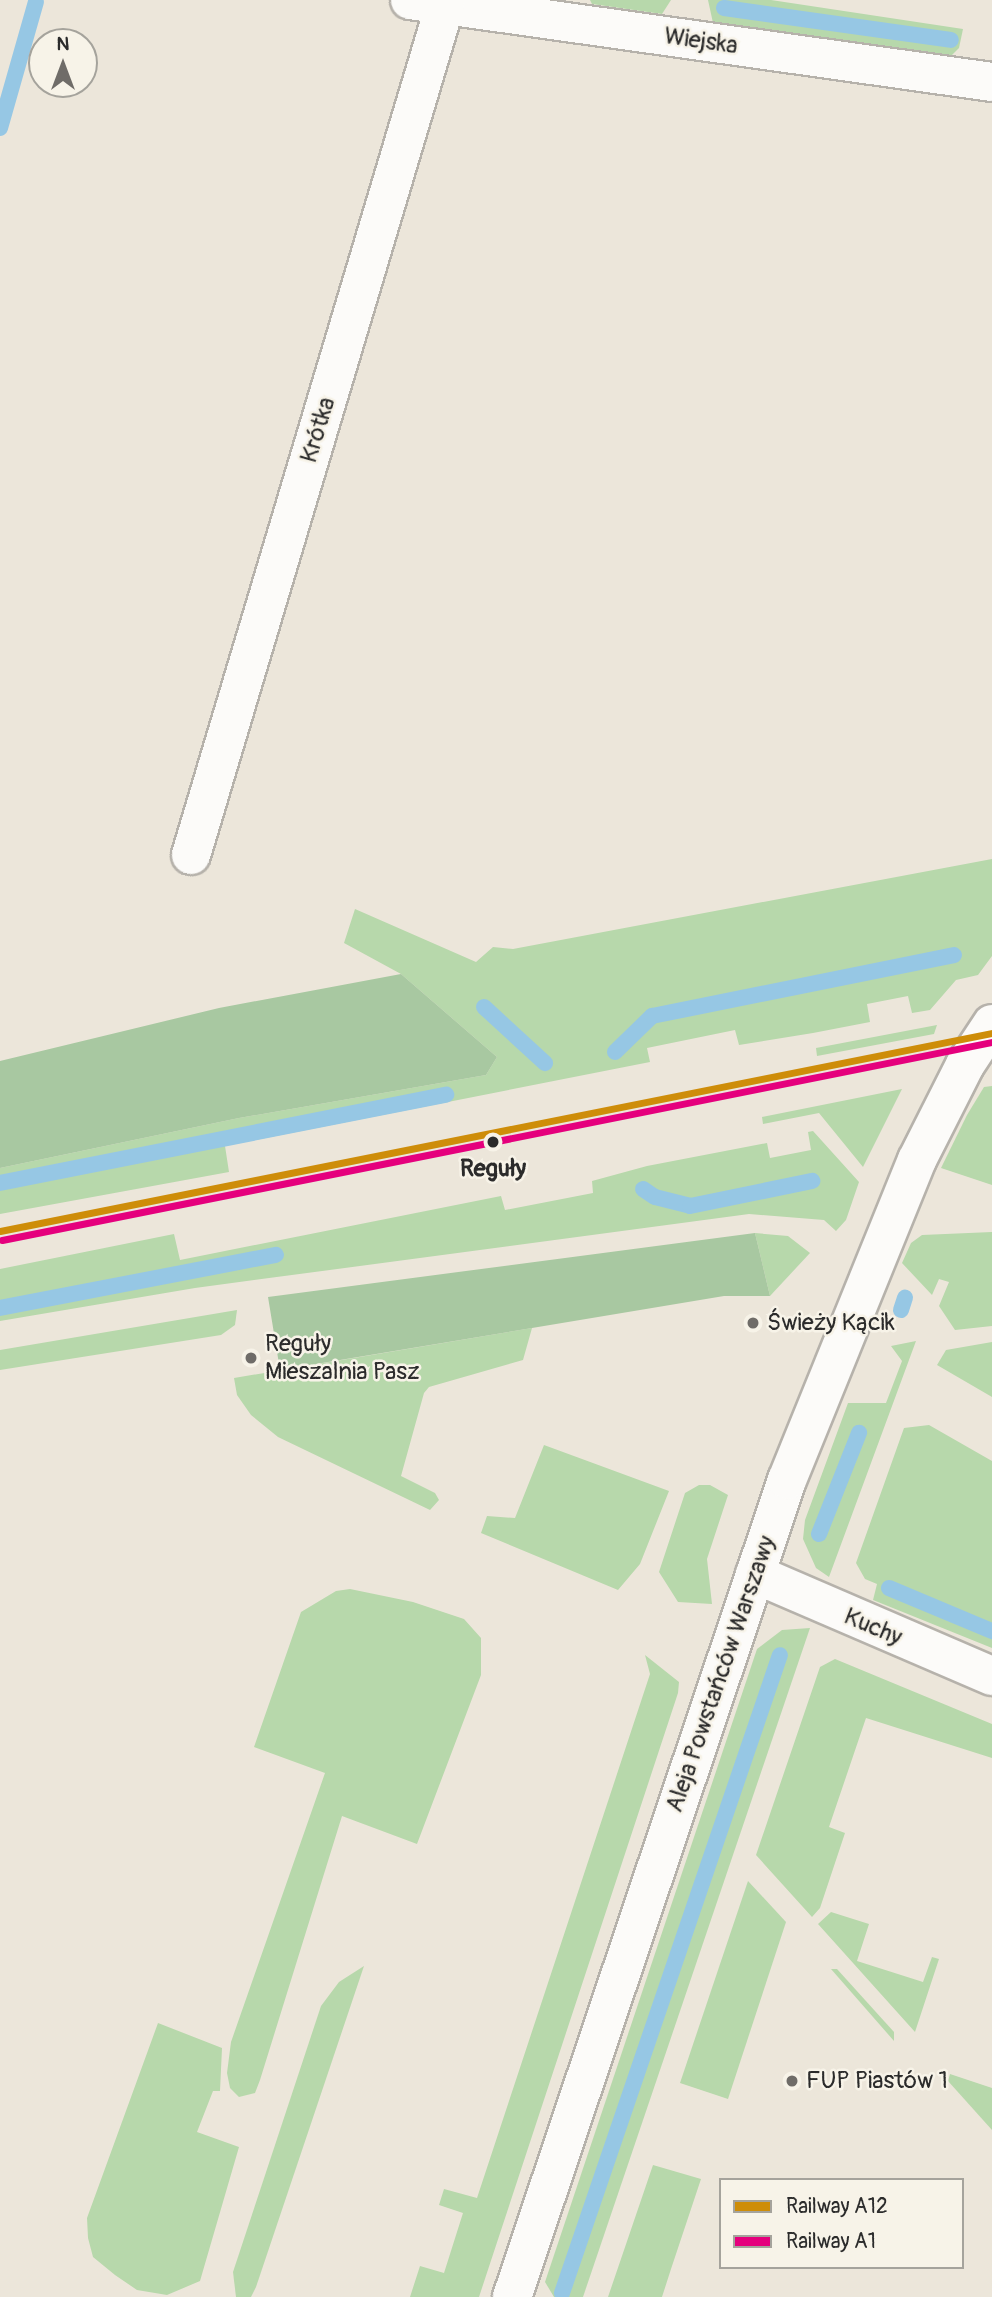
<!DOCTYPE html>
<meta charset="utf-8">
<style>
body{margin:0}
#map{position:relative;width:992px;height:2297px;overflow:hidden;background:#ece6da;font-family:Pangolin,sans-serif}
div>[style]{position:absolute}
.green>*{inset:0;background:#b7d8ab}
.forest>*{inset:0;background:#a8c8a1}
.stream>*{height:16px;margin:-8px;padding:0 8px;transform-origin:8px;border-radius:8px;background:#96c7e4}
.roads{filter:drop-shadow(2px 0 #b6b2ab) drop-shadow(-2px 0 #b6b2ab) drop-shadow(0 2px #b6b2ab) drop-shadow(0 -2px #b6b2ab)}
.minor>*{height:38px;margin:-19px;padding:0 19px;transform-origin:19px;border-radius:19px;background:#fcfbf9}
.rail-1>*{height:7px;margin:-3.5px;padding:0 3.5px;transform-origin:3.5px;border-radius:3.5px;background:#ce8d09}
.rail-2>*{height:7px;margin:-3.5px;padding:0 3.5px;transform-origin:3.5px;border-radius:3.5px;background:#e5007d}
.dots>*{width:19px;height:19px;translate:-50% -50%;box-sizing:border-box;border:4px solid #f7f3e8;border-radius:50%}
span{translate:-50% -50%;white-space:nowrap;text-align:center;line-height:1.15;-webkit-text-stroke:5px #f7f3e8;paint-order:stroke}
.street-label{font-size:24px;color:#2b2b2b}
.stop-label{font-size:24px;color:#2b2b2b;font-weight:700}
.poi-label{font-size:24px;color:#2b2b2b}
.left{translate:0 -50%;text-align:left}
.legend{position:absolute;left:719px;top:2178px;width:245px;height:91px;box-sizing:border-box;background:#f7f3e8;border:2px solid #a5a39c;margin:0;padding:9px 12px;list-style:none;font-size:21px;color:#2b2b2b}
.legend li{display:flex;align-items:center;gap:14px;height:35px}
.legend b{width:35px;border:2px solid #a5a39c}
.north{position:absolute;left:28px;top:28px;width:70px;height:70px;box-sizing:border-box;background:#f7f3e8;border:2px solid #a5a39c;border-radius:50%;rotate:0deg;font-size:19px;font-weight:700;line-height:28px;text-align:center;color:#2b2b2b}
.north::after{content:'';display:block;margin:auto;width:24px;height:32px;background:#6f6c68;clip-path:polygon(50% 0,100% 100%,50% 72%,0 100%)}
</style>
<div id="map">
<div class="green">
<i style="clip-path:polygon(590px 0,671px 0,662px 14px,592px 4px)"></i>
<i style="clip-path:polygon(708px 0,771px 0,963px 29px,959px 48px,951px 56px,713px 23px)"></i>
<i style="clip-path:polygon(992px 859px,992px 956px,978px 975px,956px 980px,930px 1010px,912px 1013px,908px 996px,867px 1004px,870px 1022px,813px 1033px,739px 1045px,735px 1030px,647px 1048px,650px 1062px,225px 1146px,229px 1172px,0 1214px,0 1168px,239px 1118px,486px 1075px,497px 1057px,401px 974px,344px 943px,355px 909px,476px 962px,493px 947px,513px 949px)"></i>
<i style="clip-path:polygon(937px 1025px,934px 1034px,817px 1056px,816px 1048px)"></i>
<i style="clip-path:polygon(992px 1086px,992px 1185px,941px 1168px,967px 1115px,984px 1087px)"></i>
<i style="clip-path:polygon(902px 1089px,863px 1167px,819px 1113px,763px 1124px,762px 1117px)"></i>
<i style="clip-path:polygon(813px 1131px,859px 1182px,846px 1220px,836px 1231px,824px 1220px,749px 1214px,195px 1288px,0 1321px,0 1269px,174px 1234px,180px 1260px,501px 1196px,505px 1210px,593px 1193px,592px 1181px,647px 1166px,767px 1143px,770px 1158px,811px 1150px,808px 1132px)"></i>
<i style="clip-path:polygon(992px 1232px,992px 1326px,955px 1330px,939px 1306px,949px 1282px,939px 1279px,932px 1295px,902px 1263px,911px 1243px,922px 1235px)"></i>
<i style="clip-path:polygon(755px 1233px,788px 1236px,810px 1253px,770px 1296px)"></i>
<i style="clip-path:polygon(237px 1310px,235px 1325px,221px 1335px,0 1370px,0 1350px)"></i>
<i style="clip-path:polygon(532px 1328px,523px 1360px,429px 1387px,424px 1393px,401px 1476px,435px 1493px,439px 1500px,430px 1510px,278px 1437px,251px 1415px,237px 1395px,234px 1378px)"></i>
<i style="clip-path:polygon(916px 1341px,829px 1577px,816px 1568px,803px 1539px,805px 1520px,848px 1403px,886px 1403px,902px 1361px,891px 1346px)"></i>
<i style="clip-path:polygon(992px 1342px,992px 1397px,937px 1365px,946px 1350px)"></i>
<i style="clip-path:polygon(929px 1425px,992px 1461px,992px 1648px,873px 1600px,877px 1584px,865px 1579px,856px 1563px,904px 1428px)"></i>
<i style="clip-path:polygon(544px 1445px,669px 1491px,640px 1564px,618px 1590px,481px 1533px,487px 1516px,515px 1518px)"></i>
<i style="clip-path:polygon(699px 1485px,710px 1485px,728px 1495px,707px 1559px,712px 1604px,678px 1602px,659px 1572px,685px 1493px)"></i>
<i style="clip-path:polygon(350px 1589px,413px 1602px,464px 1619px,481px 1638px,481px 1675px,417px 1844px,342px 1816px,260px 2080px,255px 2093px,239px 2097px,230px 2088px,227px 2073px,231px 2042px,325px 1773px,254px 1747px,301px 1612px,336px 1591px)"></i>
<i style="clip-path:polygon(810px 1628px,583px 2297px,554px 2297px,545px 2282px,757px 1649px,782px 1630px)"></i>
<i style="clip-path:polygon(645px 1655px,679px 1682px,678px 1693px,479px 2297px,410px 2297px,420px 2266px,444px 2273px,463px 2213px,439px 2205px,444px 2189px,477px 2198px,650px 1674px)"></i>
<i style="clip-path:polygon(835px 1659px,992px 1724px,992px 1758px,866px 1718px,829px 1827px,845px 1833px,820px 1908px,812px 1917px,756px 1855px,820px 1667px)"></i>
<i style="clip-path:polygon(748px 1881px,786px 1922px,728px 2099px,680px 2083px)"></i>
<i style="clip-path:polygon(831px 1912px,869px 1924px,857px 1961px,923px 1982px,932px 1957px,939px 1959px,915px 2032px,818px 1924px)"></i>
<i style="clip-path:polygon(364px 1966px,256px 2287px,251px 2297px,236px 2297px,233px 2272px,321px 2006px,339px 1982px)"></i>
<i style="clip-path:polygon(831px 1969px,837px 1969px,894px 2032px,894px 2041px)"></i>
<i style="clip-path:polygon(158px 2023px,222px 2048px,220px 2091px,213px 2091px,197px 2132px,239px 2147px,200px 2281px,167px 2295px,137px 2290px,115px 2275px,93px 2257px,88px 2238px,87px 2218px)"></i>
<i style="clip-path:polygon(950px 2074px,992px 2088px,992px 2130px,948px 2081px)"></i>
<i style="clip-path:polygon(653px 2165px,701px 2179px,671px 2269px,662px 2297px,608px 2297px)"></i>
</div>
<div class="forest">
<i style="clip-path:polygon(401px 974px,497px 1057px,486px 1075px,239px 1118px,0 1168px,0 1061px,219px 1008px)"></i>
<i style="clip-path:polygon(755px 1233px,770px 1296px,724px 1296px,280px 1370px,268px 1297px)"></i>
</div>
<div class="stream">
<i style="left:724px;top:8px;width:229px;rotate:8deg"></i>
<i style="left:0;top:128px;width:131px;rotate:-74.1deg"></i>
<i style="left:484px;top:1007px;width:83px;rotate:42.6deg"></i>
<i style="left:615px;top:1052px;width:52px;rotate:-44.2deg"></i>
<i style="left:652px;top:1016px;width:308px;rotate:-11.4deg"></i>
<i style="left:0;top:1183px;width:455px;rotate:-11.2deg"></i>
<i style="left:643px;top:1189px;width:14px;rotate:34deg"></i>
<i style="left:655px;top:1197px;width:36px;rotate:14deg"></i>
<i style="left:690px;top:1206px;width:125px;rotate:-11.6deg"></i>
<i style="left:0;top:1308px;width:281px;rotate:-10.9deg"></i>
<i style="left:901px;top:1310px;width:13px;rotate:-72deg"></i>
<i style="left:819px;top:1534px;width:109px;rotate:-68.4deg"></i>
<i style="left:889px;top:1588px;width:112px;rotate:22.7deg"></i>
<i style="left:562px;top:2293px;width:674px;rotate:-71.14deg"></i>
</div>
<div class="roads">
<div class="minor">
<i style="left:410px;top:0;width:588px;rotate:8.02deg"></i>
<i style="left:191px;top:855px;width:887px;rotate:-73.36deg"></i>
<i style="left:755px;top:1574px;width:258px;rotate:23.3deg"></i>
<i style="left:512px;top:2297px;width:862px;rotate:-71.4deg"></i>
<i style="left:787px;top:1480px;width:345px;rotate:-67.9deg"></i>
<i style="left:917px;top:1160px;width:106px;rotate:-63.2deg"></i>
<i style="left:965px;top:1065px;width:49px;rotate:-56.6deg"></i>
</div>
</div>
<div class="rail-1">
<i style="left:0;top:1231px;width:1012px;rotate:-11.29deg"></i>
</div>
<div class="rail-2">
<i style="left:2px;top:1240px;width:1010px;rotate:-11.31deg"></i>
</div>
<div class="dots">
<i style="left:493px;top:1142px;background:#2b2b2b"></i>
<i style="left:753px;top:1323px;background:#6f6c68"></i>
<i style="left:251px;top:1358px;background:#6f6c68"></i>
<i style="left:792px;top:2081px;background:#6f6c68"></i>
</div>
<div class="street-label">
<span style="left:701px;top:41px;rotate:8deg">Wiejska</span>
<span style="left:318px;top:430px;rotate:-73deg">Krótka</span>
<span style="left:873px;top:1627px;rotate:23deg">Kuchy</span>
<span style="left:721px;top:1674px;rotate:-71deg">Aleja Powstańców Warszawy</span>
</div>
<div class="stop-label">
<span style="left:493px;top:1169px">Reguły</span>
</div>
<div class="poi-label">
<span class="left" style="left:767px;top:1323px">Świeży Kącik</span>
<span class="left" style="left:265px;top:1358px">Reguły<br>Mieszalnia Pasz</span>
<span class="left" style="left:806px;top:2081px">FUP Piastów 1</span>
</div>
<ul class="legend">
<li><b style="height:9px;background:#ce8d09"></b>Railway A12</li>
<li><b style="height:9px;background:#e5007d"></b>Railway A1</li>
</ul>
<div class="north">N</div>
</div>
